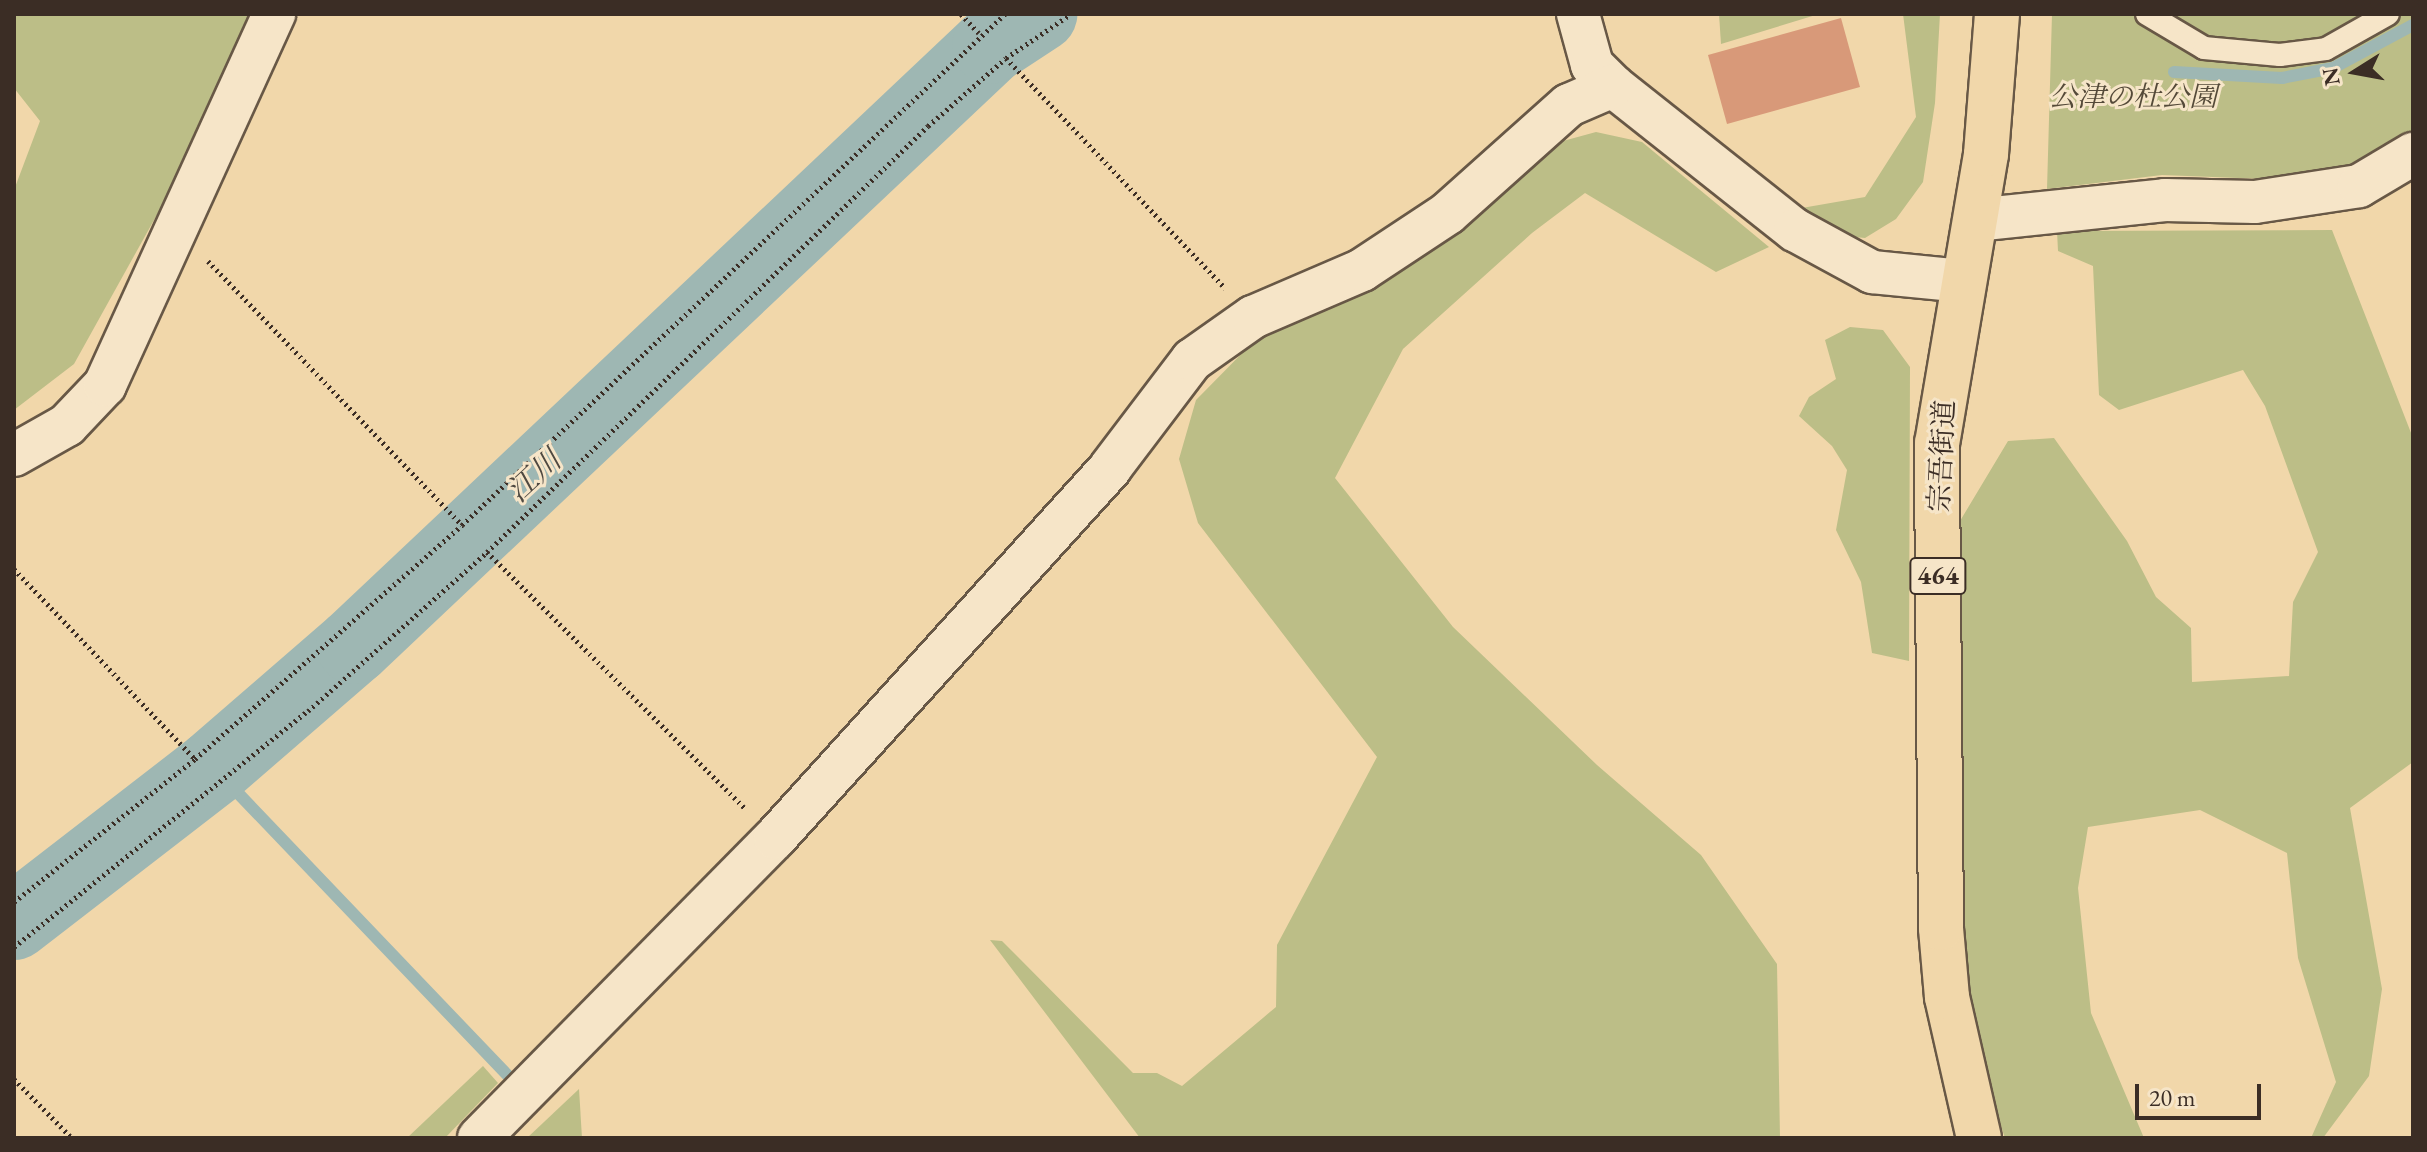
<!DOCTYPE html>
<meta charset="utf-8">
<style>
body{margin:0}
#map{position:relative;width:2427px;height:1152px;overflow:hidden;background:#f1d7aa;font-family:"EB Garamond","Noto Serif JP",serif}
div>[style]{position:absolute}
.green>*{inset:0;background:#bcbe87}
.stream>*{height:12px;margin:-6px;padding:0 6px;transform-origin:6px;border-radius:6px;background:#9eb7b3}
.river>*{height:76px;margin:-38px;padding:0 38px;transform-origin:38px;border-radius:38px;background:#9eb7b3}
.building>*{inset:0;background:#d89979}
.path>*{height:5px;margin-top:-2.5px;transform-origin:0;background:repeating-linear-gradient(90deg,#3b2d25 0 2px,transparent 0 6px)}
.roads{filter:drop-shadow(2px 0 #685846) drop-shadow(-2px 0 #685846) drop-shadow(0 2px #685846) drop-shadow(0 -2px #685846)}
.service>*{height:22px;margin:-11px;padding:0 11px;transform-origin:11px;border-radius:11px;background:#f6e5c8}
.minor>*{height:42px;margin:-21px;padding:0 21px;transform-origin:21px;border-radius:21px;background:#f6e5c8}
.trunk>*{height:44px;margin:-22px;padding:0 22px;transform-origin:22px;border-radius:22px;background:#f1d7aa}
span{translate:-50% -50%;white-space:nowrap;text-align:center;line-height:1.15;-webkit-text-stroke:6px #f6e5c8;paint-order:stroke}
.shield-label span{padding:2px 6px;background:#f6e5c8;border:2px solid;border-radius:6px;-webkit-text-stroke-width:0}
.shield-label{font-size:26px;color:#3b2d25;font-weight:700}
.park-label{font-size:28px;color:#554a39;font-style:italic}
.street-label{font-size:28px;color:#3b2d25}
.water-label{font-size:30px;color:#4f4941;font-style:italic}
.frame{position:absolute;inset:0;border:16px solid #3b2d25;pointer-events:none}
.north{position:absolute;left:2315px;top:32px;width:80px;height:80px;-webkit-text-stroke:6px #f6e5c8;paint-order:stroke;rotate:259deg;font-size:22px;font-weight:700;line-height:32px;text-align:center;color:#3b2d25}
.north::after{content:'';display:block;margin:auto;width:28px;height:36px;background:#3b2d25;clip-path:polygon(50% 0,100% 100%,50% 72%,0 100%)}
.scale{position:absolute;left:2135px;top:1084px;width:126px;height:36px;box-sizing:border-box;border:4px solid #3b2d25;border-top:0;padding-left:10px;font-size:24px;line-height:28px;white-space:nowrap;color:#3b2d25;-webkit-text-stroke:6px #f6e5c8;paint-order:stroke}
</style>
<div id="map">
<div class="green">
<i style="clip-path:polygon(14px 14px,261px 14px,224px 94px,74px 364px,14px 410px,14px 190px,40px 121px,14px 88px)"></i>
<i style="clip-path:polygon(1719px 14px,1819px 14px,1721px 44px)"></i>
<i style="clip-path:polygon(1903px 14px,1940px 14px,1935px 103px,1923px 182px,1896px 219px,1865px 238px,1833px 235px,1796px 209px,1865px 197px,1916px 117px)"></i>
<i style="clip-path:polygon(2052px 14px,2413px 14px,2413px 130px,2349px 167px,2264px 179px,2162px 175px,2047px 189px)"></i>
<i style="clip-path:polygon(1596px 132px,1642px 142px,1769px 247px,1716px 272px,1585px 193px,1532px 233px,1403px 349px,1335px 478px,1453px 627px,1597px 765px,1701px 855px,1777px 964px,1780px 1138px,1140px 1138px,990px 940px,1002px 941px,1133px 1073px,1157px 1073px,1182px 1086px,1276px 1007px,1277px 945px,1377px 757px,1198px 523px,1179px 459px,1196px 400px,1260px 335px,1455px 227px,1563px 141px)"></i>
<i style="clip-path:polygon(2332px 230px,2413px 438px,2413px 762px,2350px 808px,2382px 989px,2369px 1076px,2323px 1138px,2311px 1138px,2336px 1082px,2298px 958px,2287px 853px,2200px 810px,2088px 827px,2078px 888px,2091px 1013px,2144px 1138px,2005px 1138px,1987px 1084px,1967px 974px,1959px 819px,1960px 521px,2008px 441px,2054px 438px,2127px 541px,2156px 597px,2191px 628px,2192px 682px,2289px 676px,2293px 602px,2318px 552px,2265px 406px,2243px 370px,2119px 410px,2099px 395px,2093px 266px,2058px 251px,2057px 231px)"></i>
<i style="clip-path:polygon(1850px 327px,1883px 330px,1910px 367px,1909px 661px,1872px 653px,1861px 582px,1836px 530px,1847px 470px,1832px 446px,1799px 416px,1809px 397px,1836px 379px,1825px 340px)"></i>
<i style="clip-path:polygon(483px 1066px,498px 1083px,445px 1138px,407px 1138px)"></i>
<i style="clip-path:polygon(579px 1089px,582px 1138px,527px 1138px)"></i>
</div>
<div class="stream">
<i style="left:2174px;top:72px;width:108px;rotate:3.2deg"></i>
<i style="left:2282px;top:78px;width:52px;rotate:-11.1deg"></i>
<i style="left:2333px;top:68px;width:91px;rotate:-28.3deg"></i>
<i style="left:213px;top:768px;width:8px;rotate:45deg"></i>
<i style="left:235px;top:790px;width:394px;rotate:46.3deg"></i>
</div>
<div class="river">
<i style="left:14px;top:922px;width:252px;rotate:-37.7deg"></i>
<i style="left:213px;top:768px;width:186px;rotate:-40.9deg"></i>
<i style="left:354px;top:646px;width:874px;rotate:-43.33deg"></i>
<i style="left:990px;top:46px;width:59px;rotate:-33.1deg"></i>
</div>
<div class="building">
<i style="clip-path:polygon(1841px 18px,1860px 87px,1727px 124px,1708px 55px)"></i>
</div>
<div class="path">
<i style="left:961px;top:14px;width:26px;rotate:47deg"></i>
<i style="left:1006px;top:58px;width:318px;rotate:46.4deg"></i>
<i style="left:208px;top:261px;width:366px;rotate:46.1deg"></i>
<i style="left:487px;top:552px;width:365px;rotate:44.8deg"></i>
<i style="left:14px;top:569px;width:262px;rotate:46.4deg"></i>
<i style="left:14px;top:902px;width:231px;rotate:-38.3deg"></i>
<i style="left:195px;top:759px;width:355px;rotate:-41.2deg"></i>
<i style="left:462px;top:525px;width:746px;rotate:-43.26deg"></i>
<i style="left:14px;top:947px;width:377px;rotate:-38.8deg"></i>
<i style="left:308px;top:711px;width:239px;rotate:-41.6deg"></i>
<i style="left:487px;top:552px;width:613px;rotate:-44.01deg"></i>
<i style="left:928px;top:126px;width:103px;rotate:-41.1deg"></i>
<i style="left:1006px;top:58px;width:78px;rotate:-34.1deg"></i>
<i style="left:14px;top:1079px;width:83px;rotate:45.5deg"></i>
</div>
<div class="roads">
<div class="service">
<i style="left:2147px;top:14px;width:66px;rotate:30.8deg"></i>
<i style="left:2204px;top:48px;width:76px;rotate:5.3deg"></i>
<i style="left:2280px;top:55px;width:46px;rotate:-7.4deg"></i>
<i style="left:2326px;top:49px;width:71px;rotate:-29.4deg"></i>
</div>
<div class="minor">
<i style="left:1578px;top:14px;width:53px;rotate:74.6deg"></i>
<i style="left:1592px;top:65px;width:30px;rotate:45deg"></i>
<i style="left:1613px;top:86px;width:232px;rotate:38.4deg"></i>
<i style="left:1795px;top:230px;width:88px;rotate:28.6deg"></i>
<i style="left:1872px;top:272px;width:90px;rotate:5.7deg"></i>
<i style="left:1975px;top:220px;width:191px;rotate:-6deg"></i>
<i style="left:2165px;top:200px;width:90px;rotate:1.3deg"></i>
<i style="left:2255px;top:202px;width:105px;rotate:-8.7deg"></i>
<i style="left:2359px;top:186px;width:63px;rotate:-30.7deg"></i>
<i style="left:14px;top:455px;width:61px;rotate:-29.5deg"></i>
<i style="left:67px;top:425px;width:55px;rotate:-46.5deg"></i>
<i style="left:105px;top:385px;width:408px;rotate:-65.5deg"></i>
<i style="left:479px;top:1138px;width:421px;rotate:-45.4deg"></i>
<i style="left:775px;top:838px;width:499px;rotate:-47.8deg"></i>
<i style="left:1110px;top:468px;width:136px;rotate:-52.8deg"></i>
<i style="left:1192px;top:360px;width:75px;rotate:-35.2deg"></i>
<i style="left:1253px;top:317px;width:119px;rotate:-23.3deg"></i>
<i style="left:1362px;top:270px;width:103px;rotate:-33.5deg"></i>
<i style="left:1448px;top:213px;width:162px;rotate:-41.8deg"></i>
<i style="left:1569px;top:105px;width:48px;rotate:-23.4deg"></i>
</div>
<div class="trunk">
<i style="left:1979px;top:1138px;width:145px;rotate:-102.8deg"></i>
<i style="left:1947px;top:997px;width:69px;rotate:-95deg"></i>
<i style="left:1941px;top:928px;width:484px;rotate:-90.5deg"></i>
<i style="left:1937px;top:444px;width:294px;rotate:-80.4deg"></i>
<i style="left:1986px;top:154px;width:140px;rotate:-85.5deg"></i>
</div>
</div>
<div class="shield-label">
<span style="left:1938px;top:576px">464</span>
</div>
<div class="park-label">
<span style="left:2133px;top:96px">公津の杜公園</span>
</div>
<div class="street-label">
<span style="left:1941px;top:456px;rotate:-87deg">宗吾街道</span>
</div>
<div class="water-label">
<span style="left:534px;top:476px;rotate:-43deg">江川</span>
</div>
<div class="frame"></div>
<div class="north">N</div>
<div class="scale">20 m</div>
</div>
